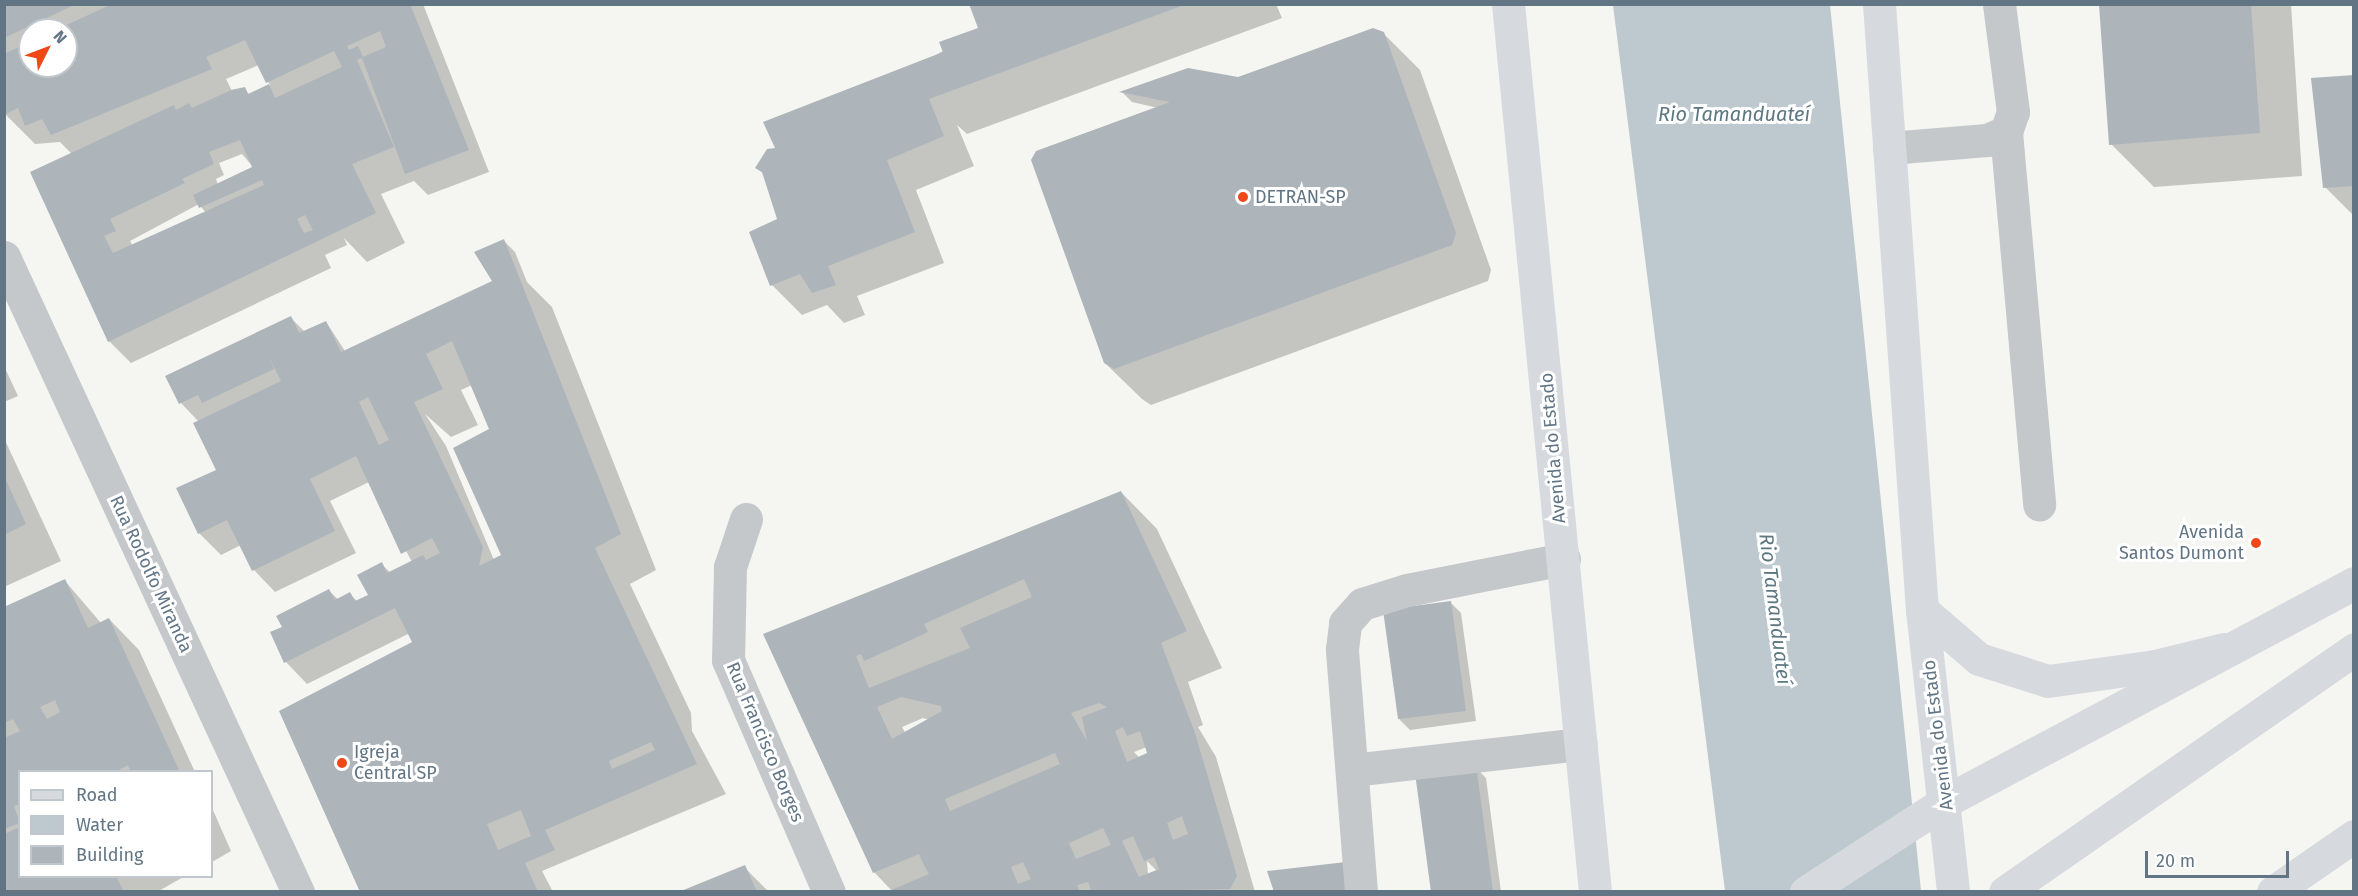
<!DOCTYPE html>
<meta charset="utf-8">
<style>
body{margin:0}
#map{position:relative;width:2358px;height:896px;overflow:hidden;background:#f5f6f1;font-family:"Fira Sans",sans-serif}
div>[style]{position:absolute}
.water>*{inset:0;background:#bdc9ce}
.shadow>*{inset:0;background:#0003}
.building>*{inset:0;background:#adb5ba}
.minor>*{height:33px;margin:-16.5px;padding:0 16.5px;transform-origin:16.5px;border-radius:16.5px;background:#c4c8cb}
.major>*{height:33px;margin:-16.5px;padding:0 16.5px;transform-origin:16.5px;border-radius:16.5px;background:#d6dadf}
.highway>*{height:33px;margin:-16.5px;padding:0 16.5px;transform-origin:16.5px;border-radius:16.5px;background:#d6dadf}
.dots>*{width:16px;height:16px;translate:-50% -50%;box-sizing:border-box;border:3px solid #fff;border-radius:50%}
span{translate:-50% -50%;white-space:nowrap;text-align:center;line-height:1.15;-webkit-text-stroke:6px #fff;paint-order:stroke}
.poi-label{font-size:18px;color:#627585}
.left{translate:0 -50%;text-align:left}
.right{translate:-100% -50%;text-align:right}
.street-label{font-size:18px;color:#627585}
.water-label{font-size:20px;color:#5e7882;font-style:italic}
.frame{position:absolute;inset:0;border:6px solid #627585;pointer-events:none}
.legend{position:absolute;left:18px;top:770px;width:195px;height:108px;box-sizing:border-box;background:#fff;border:2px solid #c0c8ce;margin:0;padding:8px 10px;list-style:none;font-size:18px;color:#627585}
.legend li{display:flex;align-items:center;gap:12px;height:30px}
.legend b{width:30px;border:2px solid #c0c8ce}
.north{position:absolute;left:18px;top:18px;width:60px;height:60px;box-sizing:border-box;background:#fff;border:2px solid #c0c8ce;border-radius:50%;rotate:48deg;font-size:16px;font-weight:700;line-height:24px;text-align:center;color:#627585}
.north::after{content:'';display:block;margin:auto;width:21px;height:27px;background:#f04817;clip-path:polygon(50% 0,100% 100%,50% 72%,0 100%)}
.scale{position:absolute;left:2145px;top:851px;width:144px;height:27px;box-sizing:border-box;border:3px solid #627585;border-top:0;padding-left:8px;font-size:18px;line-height:21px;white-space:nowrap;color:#627585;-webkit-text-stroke:4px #fff;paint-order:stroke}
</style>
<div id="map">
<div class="water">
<i style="clip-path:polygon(1613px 5px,1830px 5px,1921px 891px,1725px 891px)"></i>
</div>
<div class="shadow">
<i style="clip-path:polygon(evenodd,4px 4px,423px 4px,489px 172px,428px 195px,414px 181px,381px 194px,405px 243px,367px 262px,344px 238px,347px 245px,325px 255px,331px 268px,131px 363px,109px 341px,72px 154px,60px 142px,35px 144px,4px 113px,4px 4px,30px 30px,66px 30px,66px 66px,30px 66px,30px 30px,4px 4px,259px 65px,270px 85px,250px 95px,244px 89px,233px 93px,226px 79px,259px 65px,4px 4px,242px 154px,254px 168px,218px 185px,216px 179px,224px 175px,219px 163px,242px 154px,4px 4px,199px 204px,206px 213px,133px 246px,130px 241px,199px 204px)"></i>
<i style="clip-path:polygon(971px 4px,1276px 4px,1282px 18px,967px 134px,957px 125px,974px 166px,916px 190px,944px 263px,857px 296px,865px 315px,844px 323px,827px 305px,802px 315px,772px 285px,779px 220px,765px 175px,757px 168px,777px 149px,980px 29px)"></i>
<i style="clip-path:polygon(2100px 4px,2291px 4px,2302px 176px,2154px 187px,2111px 144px)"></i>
<i style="clip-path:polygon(1383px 33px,1420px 70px,1491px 270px,1488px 281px,1151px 405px,1142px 399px,1105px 363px,1158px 108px,1132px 102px,1122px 92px,1237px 78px)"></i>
<i style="clip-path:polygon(2354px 76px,2354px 216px,2325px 187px)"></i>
<i style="clip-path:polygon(evenodd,504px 241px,515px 252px,527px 282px,552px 307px,656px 570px,630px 584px,691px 713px,692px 731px,726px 794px,542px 871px,553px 892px,361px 892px,415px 642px,410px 633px,307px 684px,286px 662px,284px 627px,329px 591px,339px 600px,350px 594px,358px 602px,370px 595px,381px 564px,391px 573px,412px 562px,369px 482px,330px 501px,356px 553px,275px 592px,254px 570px,241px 545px,221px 555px,199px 533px,218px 470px,199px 422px,181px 403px,167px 376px,291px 318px,305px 332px,326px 322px,345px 351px,494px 281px,504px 241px,472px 385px,491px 430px,503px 555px,494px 560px,446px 446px,425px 414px,451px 437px,478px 425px,461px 390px,472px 385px)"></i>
<i style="clip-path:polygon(4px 366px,18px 396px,4px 402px)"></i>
<i style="clip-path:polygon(4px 438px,61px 561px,4px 587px)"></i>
<i style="clip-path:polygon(evenodd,1121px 492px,1157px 529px,1222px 668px,1188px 682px,1203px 725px,1198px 727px,1216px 757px,1255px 892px,893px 892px,874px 872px,765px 635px,1121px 492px,923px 718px,930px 720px,906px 734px,902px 727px,923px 718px,1121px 492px,1147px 747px,1149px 754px,1140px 758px,1134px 752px,1147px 747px,1121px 492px,1147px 861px,1157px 871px,1148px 875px,1147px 861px)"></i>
<i style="clip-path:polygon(65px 581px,101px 623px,109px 619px,139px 650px,195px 772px,20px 772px,20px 876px,185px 876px,157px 892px,4px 892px,4px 609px)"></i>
<i style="clip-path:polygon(1450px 602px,1461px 613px,1476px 721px,1410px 730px,1399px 719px)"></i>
<i style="clip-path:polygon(1475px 767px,1486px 778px,1501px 892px,1432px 892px)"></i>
<i style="clip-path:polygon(212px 808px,231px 851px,212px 862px)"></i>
<i style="clip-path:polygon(744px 867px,769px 892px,685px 892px)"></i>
</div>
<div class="building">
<i style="clip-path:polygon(4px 4px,76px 4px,4px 38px)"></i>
<i style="clip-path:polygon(evenodd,112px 4px,410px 4px,469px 150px,405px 174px,362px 58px,357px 60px,394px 147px,352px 164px,376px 213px,108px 342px,30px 172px,174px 105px,176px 110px,189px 103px,192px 108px,231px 90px,245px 87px,248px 94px,269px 84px,275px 98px,342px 67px,334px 51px,266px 83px,245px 40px,206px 57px,212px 69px,51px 135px,42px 119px,25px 126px,18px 108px,4px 115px,4px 54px,30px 42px,30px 66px,66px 66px,66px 30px,56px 30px,112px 4px,380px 31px,386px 47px,363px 57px,358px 46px,349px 50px,347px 46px,380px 31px,112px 4px,240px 140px,252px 167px,193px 195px,199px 208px,262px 180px,264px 185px,113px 253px,104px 236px,116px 231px,110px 219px,185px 183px,182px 179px,214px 164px,209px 152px,240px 140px,112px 4px,305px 215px,313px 230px,304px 233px,297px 219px,305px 215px)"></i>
<i style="clip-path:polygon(969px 4px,1184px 5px,929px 99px,944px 136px,887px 160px,915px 232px,828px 266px,836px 285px,812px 293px,800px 274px,770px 286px,749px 232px,777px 219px,762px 172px,755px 168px,767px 149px,775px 148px,763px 122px,943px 52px,939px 42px,978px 28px)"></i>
<i style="clip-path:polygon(2099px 5px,2251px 5px,2260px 133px,2109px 145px)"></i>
<i style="clip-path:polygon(1373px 28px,1384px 32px,1456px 233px,1452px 245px,1114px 369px,1104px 363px,1031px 160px,1036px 151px,1170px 102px,1119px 92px,1188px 68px,1238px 77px)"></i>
<i style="clip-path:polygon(2354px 75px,2354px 186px,2323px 188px,2311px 78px)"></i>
<i style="clip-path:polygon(evenodd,504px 239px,621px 534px,595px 548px,697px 764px,545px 830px,555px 850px,525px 863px,538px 892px,360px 892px,279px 711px,412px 642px,395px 608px,284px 663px,270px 632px,282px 627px,276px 616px,329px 589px,335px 600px,350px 592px,355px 601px,368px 595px,357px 575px,382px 562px,387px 573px,423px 555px,426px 560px,440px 553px,432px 538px,401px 554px,356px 456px,310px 479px,335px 531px,252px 571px,227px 520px,198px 534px,176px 488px,216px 470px,193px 423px,281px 381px,268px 355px,274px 369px,202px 403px,198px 395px,179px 404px,165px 376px,291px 316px,299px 333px,326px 321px,341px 352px,492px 281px,474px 252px,504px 239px,452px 341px,489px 429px,453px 448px,501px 555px,479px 566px,483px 547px,414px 402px,443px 389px,426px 354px,452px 341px,504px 239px,368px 397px,389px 440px,379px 445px,359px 402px,368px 397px,504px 239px,651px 742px,655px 750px,612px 769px,609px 761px,651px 742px,504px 239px,521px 810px,531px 836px,498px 850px,487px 824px,521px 810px)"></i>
<i style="clip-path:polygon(4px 476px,26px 524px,4px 535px)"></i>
<i style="clip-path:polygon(evenodd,1121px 491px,1187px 631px,1161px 643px,1195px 733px,1237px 876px,1230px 889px,1092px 892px,1088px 882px,1077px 885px,1080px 892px,889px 891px,929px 874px,923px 863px,919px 854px,873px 873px,763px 634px,1121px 491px,1024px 579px,1032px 597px,960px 628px,970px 648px,869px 688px,856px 656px,861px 654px,864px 661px,900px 645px,928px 632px,924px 624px,1024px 579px,1121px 491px,901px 697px,941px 706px,942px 711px,892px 739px,877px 707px,901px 697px,1121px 491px,1099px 703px,1107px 707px,1082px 717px,1087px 741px,1071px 713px,1099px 703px,1121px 491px,1123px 727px,1127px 736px,1140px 731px,1147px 753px,1127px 762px,1115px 731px,1123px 727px,1121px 491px,1055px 753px,1060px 764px,950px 811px,945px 799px,1055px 753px,1121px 491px,1182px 816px,1188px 834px,1173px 840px,1167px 823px,1182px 816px,1121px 491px,1103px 828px,1111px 845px,1076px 859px,1069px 843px,1103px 828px,1121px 491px,1133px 836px,1144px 861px,1154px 857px,1159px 869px,1139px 877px,1122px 841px,1133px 836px,1121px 491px,1023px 862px,1031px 879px,1018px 884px,1011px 867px,1023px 862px)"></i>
<i style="clip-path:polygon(evenodd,65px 579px,88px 628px,109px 618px,180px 772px,131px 772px,128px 765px,115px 772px,20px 772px,20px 804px,14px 806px,20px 823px,4px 829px,4px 738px,20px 731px,13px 719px,4px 723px,4px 607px,65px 579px,55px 700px,60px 712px,47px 719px,40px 707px,55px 700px)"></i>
<i style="clip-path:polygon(1451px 601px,1466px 711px,1398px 719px,1383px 610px)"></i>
<i style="clip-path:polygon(1476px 765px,1493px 892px,1431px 892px,1415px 773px)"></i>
<i style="clip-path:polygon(20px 827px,20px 876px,116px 876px,124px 892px,4px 892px,4px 834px)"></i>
<i style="clip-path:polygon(1346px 862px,1350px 892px,1274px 892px,1267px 871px)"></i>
<i style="clip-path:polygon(745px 865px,757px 892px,681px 892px,681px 891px)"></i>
</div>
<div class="minor">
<i style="left:2006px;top:132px;width:374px;rotate:84.9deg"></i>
<i style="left:1889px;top:148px;width:98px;rotate:-4.7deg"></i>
<i style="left:1987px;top:140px;width:21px;rotate:-23deg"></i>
<i style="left:2006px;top:132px;width:21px;rotate:-71deg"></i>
<i style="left:2013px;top:112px;width:109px;rotate:-97.4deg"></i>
<i style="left:4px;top:257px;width:700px;rotate:65.16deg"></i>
<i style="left:746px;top:519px;width:51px;rotate:108.4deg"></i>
<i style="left:730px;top:567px;width:93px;rotate:91.2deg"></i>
<i style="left:728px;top:660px;width:253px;rotate:66.5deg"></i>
<i style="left:1352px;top:770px;width:230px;rotate:-6.5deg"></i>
<i style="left:1361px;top:892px;width:244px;rotate:-94.5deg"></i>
<i style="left:1342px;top:649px;width:26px;rotate:-83deg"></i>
<i style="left:1345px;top:623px;width:25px;rotate:-48deg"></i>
<i style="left:1362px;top:604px;width:47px;rotate:-17.3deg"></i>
<i style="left:1407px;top:590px;width:160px;rotate:-11.2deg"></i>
</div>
<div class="major">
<i style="left:1806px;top:892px;width:167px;rotate:-33deg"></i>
<i style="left:1946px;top:801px;width:463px;rotate:-28.1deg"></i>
</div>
<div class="highway">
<i style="left:1508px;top:4px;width:892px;rotate:84.4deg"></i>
<i style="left:1879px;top:4px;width:608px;rotate:85.94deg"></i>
<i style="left:1922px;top:610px;width:284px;rotate:83.7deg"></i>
<i style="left:1922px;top:610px;width:75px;rotate:40.7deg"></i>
<i style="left:1979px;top:659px;width:72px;rotate:17.7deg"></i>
<i style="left:2048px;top:681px;width:108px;rotate:-8deg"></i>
<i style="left:2155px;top:666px;width:71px;rotate:-13.8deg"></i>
<i style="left:2005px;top:892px;width:425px;rotate:-34.8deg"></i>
<i style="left:2273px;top:892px;width:98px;rotate:-34.7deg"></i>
</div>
<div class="dots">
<i style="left:1243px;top:197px;background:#f04817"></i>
<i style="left:2256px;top:543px;background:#f04817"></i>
<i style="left:342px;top:763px;background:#f04817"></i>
</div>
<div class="poi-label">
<span class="left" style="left:1255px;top:197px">DETRAN-SP</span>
<span class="right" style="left:2244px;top:543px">Avenida<br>Santos Dumont</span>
<span class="left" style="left:354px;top:763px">Igreja<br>Central SP</span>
</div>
<div class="street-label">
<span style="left:1553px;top:448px;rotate:-95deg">Avenida do Estado</span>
<span style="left:151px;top:574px;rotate:65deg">Rua Rodolfo Miranda</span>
<span style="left:1938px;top:735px;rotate:-97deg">Avenida do Estado</span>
<span style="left:765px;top:742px;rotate:67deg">Rua Francisco Borges</span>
</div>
<div class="water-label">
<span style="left:1734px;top:114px">Rio Tamanduateí</span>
<span style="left:1775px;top:609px;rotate:83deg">Rio Tamanduateí</span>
</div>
<div class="frame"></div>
<ul class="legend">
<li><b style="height:8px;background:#d6dadf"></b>Road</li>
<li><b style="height:16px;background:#bdc9ce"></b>Water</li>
<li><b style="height:16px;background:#adb5ba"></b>Building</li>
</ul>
<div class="north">N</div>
<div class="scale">20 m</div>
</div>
